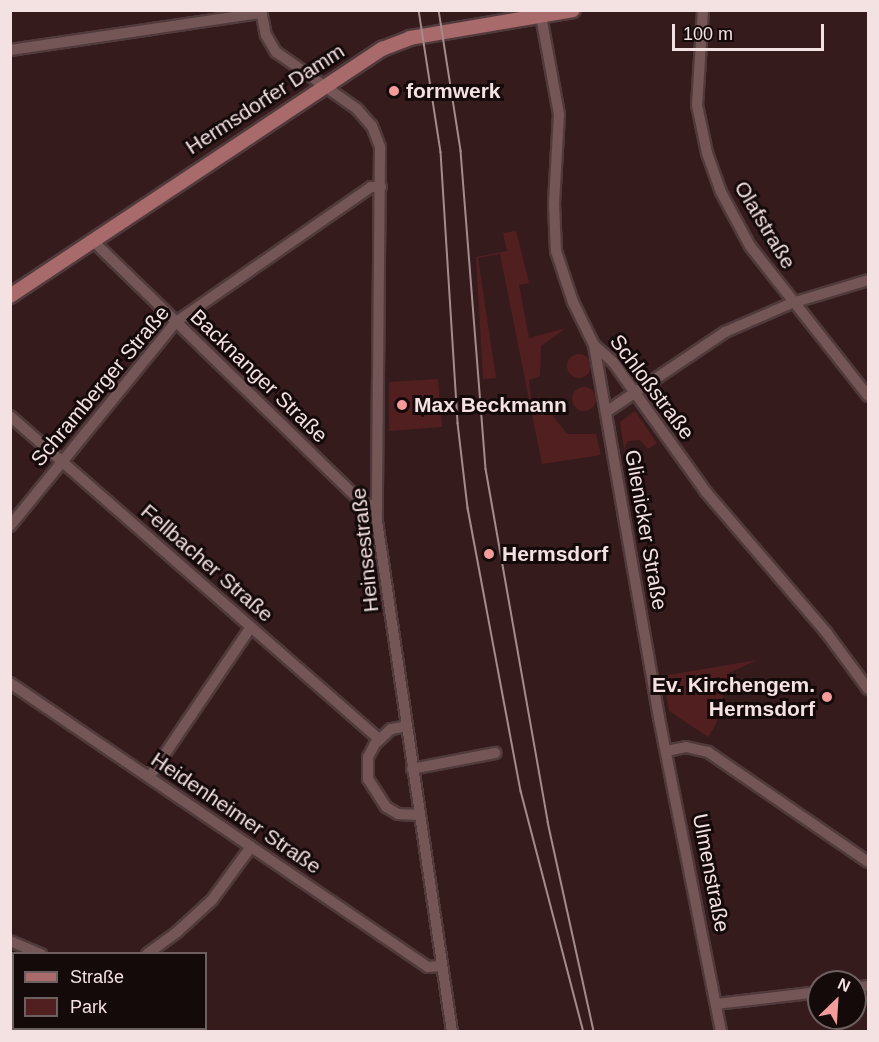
<!DOCTYPE html>
<meta charset="utf-8">
<style>
body{margin:0}
#map{position:relative;width:879px;height:1042px;overflow:hidden;background:#361b1c;font-family:Arial,sans-serif}
div>[style]{position:absolute}
.green>*{inset:0;background:#521f21}
.round{border-radius:50%}
.roads{filter:drop-shadow(2px 0 #503a3b) drop-shadow(-2px 0 #503a3b) drop-shadow(0 2px #503a3b) drop-shadow(0 -2px #503a3b)}
.minor>*{height:10px;margin:-5px;padding:0 5px;transform-origin:5px;border-radius:5px;background:#755656}
.major>*{height:14px;margin:-7px;padding:0 7px;transform-origin:7px;border-radius:7px;background:#a96a6b}
.tram>*{height:1.5px;margin:-0.75px;padding:0 0.75px;transform-origin:0.75px;border-radius:0.75px;background:#a28c8c}
.dots>*{width:16px;height:16px;translate:-50% -50%;box-sizing:border-box;border:3px solid #150a0a;border-radius:50%}
span{translate:-50% -50%;white-space:nowrap;text-align:center;line-height:1.15;-webkit-text-stroke:6px #150a0a;paint-order:stroke}
.poi-label{font-size:21px;color:#f4e1e1;font-weight:700}
.left{translate:0 -50%;text-align:left}
.right{translate:-100% -50%;text-align:right}
.street-label{font-size:21px;color:#f4e1e1}
.frame{position:absolute;inset:0;border:12px solid #f4e1e1;pointer-events:none}
.legend{position:absolute;left:12px;top:952px;width:195px;height:78px;box-sizing:border-box;background:#150a0a;border:2px solid #6e6060;margin:0;padding:8px 10px;list-style:none;font-size:18px;color:#f4e1e1}
.legend li{display:flex;align-items:center;gap:12px;height:30px}
.legend b{width:30px;border:2px solid #6e6060}
.north{position:absolute;left:807px;top:970px;width:60px;height:60px;box-sizing:border-box;background:#150a0a;border:2px solid #6e6060;border-radius:50%;rotate:25deg;font-size:16px;font-weight:700;line-height:24px;text-align:center;color:#f4e1e1}
.north::after{content:'';display:block;margin:auto;width:21px;height:27px;background:#f59b9b;clip-path:polygon(50% 0,100% 100%,50% 72%,0 100%)}
.scale{position:absolute;left:672px;top:24px;width:152px;height:27px;box-sizing:border-box;border:3px solid #f4e1e1;border-top:0;padding-left:8px;font-size:18px;line-height:21px;white-space:nowrap;color:#f4e1e1;-webkit-text-stroke:4px #150a0a;paint-order:stroke}
</style>
<div id="map">
<div class="green">
<i style="clip-path:polygon(516px 231px,529px 283px,519px 285px,529px 338px,566px 328px,541px 346px,540px 376px,529px 380px,531px 397px,533px 403px,543px 403px,567px 434px,596px 434px,601px 455px,542px 464px,500px 254px,478px 258px,496px 378px,483px 379px,476px 257px,507px 251px,503px 233px)"></i>
<i class="round" style="left:567px;top:354px;width:24px;height:24px"></i>
<i style="clip-path:polygon(438px 379px,442px 427px,389px 431px,389px 382px)"></i>
<i class="round" style="left:572px;top:387px;width:24px;height:24px"></i>
<i style="clip-path:polygon(635px 411px,657px 443px,648px 449px,640px 440px,628px 441px,624px 449px,620px 422px)"></i>
<i style="clip-path:polygon(757px 660px,729px 673px,716px 724px,708px 737px,669px 711px,663px 676px)"></i>
</div>
<div class="roads">
<div class="minor">
<i style="left:261px;top:10px;width:25px;rotate:79deg"></i>
<i style="left:266px;top:35px;width:20px;rotate:60deg"></i>
<i style="left:276px;top:52px;width:99px;rotate:35.1deg"></i>
<i style="left:357px;top:109px;width:23px;rotate:49deg"></i>
<i style="left:372px;top:126px;width:22px;rotate:69deg"></i>
<i style="left:380px;top:147px;width:374px;rotate:90.5deg"></i>
<i style="left:377px;top:521px;width:516px;rotate:81.65deg"></i>
<i style="left:703px;top:10px;width:95px;rotate:93.6deg"></i>
<i style="left:697px;top:105px;width:49px;rotate:78.2deg"></i>
<i style="left:707px;top:153px;width:41px;rotate:70.3deg"></i>
<i style="left:721px;top:192px;width:61px;rotate:61.8deg"></i>
<i style="left:750px;top:246px;width:191px;rotate:51.8deg"></i>
<i style="left:541px;top:16px;width:100px;rotate:79.6deg"></i>
<i style="left:559px;top:114px;width:90px;rotate:93.2deg"></i>
<i style="left:554px;top:204px;width:47px;rotate:87.6deg"></i>
<i style="left:556px;top:251px;width:54px;rotate:71.6deg"></i>
<i style="left:573px;top:302px;width:48px;rotate:64deg"></i>
<i style="left:594px;top:345px;width:379px;rotate:80.1deg"></i>
<i style="left:659px;top:718px;width:320px;rotate:78.8deg"></i>
<i style="left:10px;top:50px;width:254px;rotate:-8.4deg"></i>
<i style="left:93px;top:241px;width:376px;rotate:44.2deg"></i>
<i style="left:362px;top:503px;width:14px;rotate:12deg"></i>
<i style="left:594px;top:345px;width:25px;rotate:42deg"></i>
<i style="left:613px;top:362px;width:160px;rotate:54.4deg"></i>
<i style="left:706px;top:492px;width:184px;rotate:49.4deg"></i>
<i style="left:826px;top:632px;width:71px;rotate:53.6deg"></i>
<i style="left:606px;top:412px;width:143px;rotate:-33.9deg"></i>
<i style="left:725px;top:332px;width:73px;rotate:-23.4deg"></i>
<i style="left:792px;top:303px;width:79px;rotate:-16.8deg"></i>
<i style="left:10px;top:416px;width:490px;rotate:41.2deg"></i>
<i style="left:10px;top:526px;width:263px;rotate:-50.9deg"></i>
<i style="left:176px;top:322px;width:237px;rotate:-34.7deg"></i>
<i style="left:371px;top:187px;width:10px"></i>
<i style="left:10px;top:683px;width:505px;rotate:34.19deg"></i>
<i style="left:428px;top:967px;width:14px;rotate:-4deg"></i>
<i style="left:407px;top:726px;width:16px;rotate:169deg"></i>
<i style="left:391px;top:729px;width:22px;rotate:137deg"></i>
<i style="left:375px;top:744px;width:15px;rotate:118deg"></i>
<i style="left:368px;top:757px;width:22px;rotate:90deg"></i>
<i style="left:368px;top:779px;width:33px;rotate:57deg"></i>
<i style="left:386px;top:807px;width:14px;rotate:30deg"></i>
<i style="left:398px;top:814px;width:21px;rotate:3deg"></i>
<i style="left:667px;top:751px;width:19px;rotate:-12deg"></i>
<i style="left:686px;top:747px;width:23px;rotate:13deg"></i>
<i style="left:708px;top:752px;width:194px;rotate:34.5deg"></i>
<i style="left:412px;top:769px;width:85px;rotate:-10.9deg"></i>
<i style="left:150px;top:776px;width:180px;rotate:-55.9deg"></i>
<i style="left:10px;top:941px;width:34px;rotate:23deg"></i>
<i style="left:147px;top:954px;width:37px;rotate:-36deg"></i>
<i style="left:177px;top:932px;width:47px;rotate:-42.4deg"></i>
<i style="left:212px;top:900px;width:66px;rotate:-53.7deg"></i>
<i style="left:855px;top:988px;width:13px;rotate:-9deg"></i>
<i style="left:716px;top:1004px;width:104px;rotate:-6.6deg"></i>
<i style="left:175px;top:1028px;width:6px;rotate:45deg"></i>
<i style="left:51px;top:1032px;width:4px;rotate:-63deg"></i>
</div>
<div class="major">
<i style="left:10px;top:296px;width:447px;rotate:-33.6deg"></i>
<i style="left:382px;top:49px;width:30px;rotate:-21deg"></i>
<i style="left:410px;top:38px;width:165px;rotate:-9.7deg"></i>
</div>
</div>
<div class="tram">
<i style="left:419px;top:10px;width:144px;rotate:81.2deg"></i>
<i style="left:441px;top:152px;width:272px;rotate:86.4deg"></i>
<i style="left:458px;top:423px;width:86px;rotate:83.3deg"></i>
<i style="left:468px;top:508px;width:288px;rotate:79.4deg"></i>
<i style="left:521px;top:791px;width:249px;rotate:75.4deg"></i>
<i style="left:439px;top:10px;width:143px;rotate:81.1deg"></i>
<i style="left:461px;top:151px;width:319px;rotate:85.5deg"></i>
<i style="left:486px;top:469px;width:358px;rotate:80deg"></i>
<i style="left:548px;top:822px;width:215px;rotate:77.6deg"></i>
</div>
<div class="dots">
<i style="left:394px;top:91px;background:#f59b9b"></i>
<i style="left:402px;top:405px;background:#f59b9b"></i>
<i style="left:489px;top:554px;background:#f59b9b"></i>
<i style="left:827px;top:697px;background:#f59b9b"></i>
</div>
<div class="poi-label">
<span class="left" style="left:406px;top:91px">formwerk</span>
<span class="left" style="left:414px;top:405px">Max Beckmann</span>
<span class="left" style="left:502px;top:554px">Hermsdorf</span>
<span class="right" style="left:815px;top:697px">Ev. Kirchengem.<br>Hermsdorf</span>
</div>
<div class="street-label">
<span style="left:265px;top:99px;rotate:-33deg">Hermsdorfer Damm</span>
<span style="left:765px;top:225px;rotate:59deg">Olafstraße</span>
<span style="left:259px;top:376px;rotate:44deg">Backnanger Straße</span>
<span style="left:100px;top:386px;rotate:-50deg">Schramberger Straße</span>
<span style="left:652px;top:387px;rotate:53deg">Schloßstraße</span>
<span style="left:646px;top:530px;rotate:80deg">Glienicker Straße</span>
<span style="left:365px;top:550px;rotate:-96deg">Heinsestraße</span>
<span style="left:207px;top:563px;rotate:41deg">Fellbacher Straße</span>
<span style="left:236px;top:813px;rotate:34deg">Heidenheimer Straße</span>
<span style="left:711px;top:873px;rotate:79deg">Ulmenstraße</span>
</div>
<div class="frame"></div>
<ul class="legend">
<li><b style="height:8px;background:#a96a6b"></b>Straße</li>
<li><b style="height:16px;background:#521f21"></b>Park</li>
</ul>
<div class="north">N</div>
<div class="scale">100 m</div>
</div>
